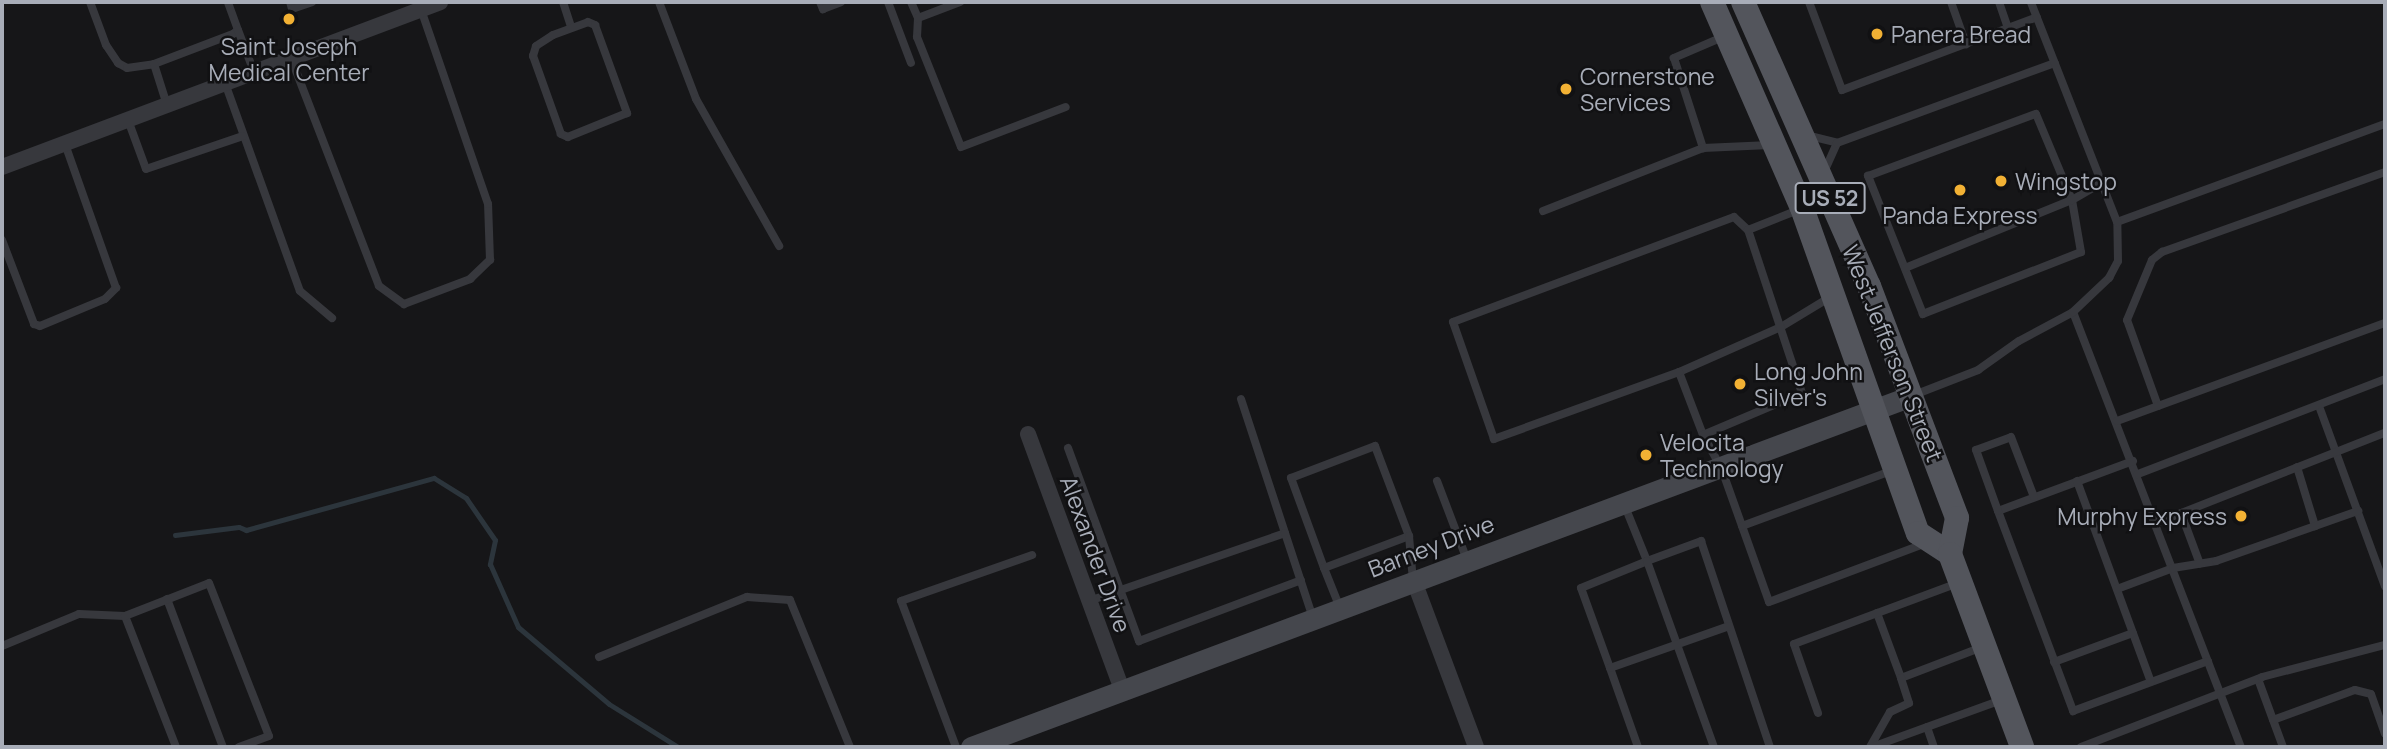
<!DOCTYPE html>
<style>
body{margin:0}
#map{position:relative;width:2387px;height:749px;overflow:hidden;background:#161618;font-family:Manrope,sans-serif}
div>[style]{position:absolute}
.stream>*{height:5px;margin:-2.5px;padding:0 2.5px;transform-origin:2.5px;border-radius:2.5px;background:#2c353c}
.lane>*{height:8px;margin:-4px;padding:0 4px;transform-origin:4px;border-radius:4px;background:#37383d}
.street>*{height:16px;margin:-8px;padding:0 8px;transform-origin:8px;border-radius:8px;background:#37383d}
.secondary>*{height:21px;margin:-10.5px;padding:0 10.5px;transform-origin:10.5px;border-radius:10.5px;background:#45474d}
.primary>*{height:24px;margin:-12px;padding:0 12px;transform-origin:12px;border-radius:12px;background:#53555c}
.dots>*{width:19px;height:19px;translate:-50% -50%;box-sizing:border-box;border:4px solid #111113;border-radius:50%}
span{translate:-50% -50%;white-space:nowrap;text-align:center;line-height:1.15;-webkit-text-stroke:5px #111113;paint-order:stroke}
.shield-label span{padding:2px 5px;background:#111113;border:2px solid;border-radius:5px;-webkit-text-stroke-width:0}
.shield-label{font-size:21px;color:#a8adb8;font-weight:700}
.poi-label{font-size:23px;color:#a8adb8}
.left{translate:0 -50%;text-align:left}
.right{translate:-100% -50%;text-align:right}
.street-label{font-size:23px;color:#a8adb8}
.frame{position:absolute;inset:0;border:4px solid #a8adb8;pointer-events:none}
</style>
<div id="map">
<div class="stream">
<i style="left:175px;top:535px;width:64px;rotate:-7.1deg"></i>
<i style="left:239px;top:527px;width:8px;rotate:23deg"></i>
<i style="left:246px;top:530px;width:195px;rotate:-15.5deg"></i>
<i style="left:434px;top:478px;width:38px;rotate:32deg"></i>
<i style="left:466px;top:498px;width:51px;rotate:55.4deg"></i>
<i style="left:495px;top:540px;width:25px;rotate:102deg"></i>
<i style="left:490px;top:564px;width:69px;rotate:66deg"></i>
<i style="left:518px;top:627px;width:119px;rotate:40.2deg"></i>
<i style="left:609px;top:704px;width:81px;rotate:31.9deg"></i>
</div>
<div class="lane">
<i style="left:90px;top:2px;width:46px;rotate:69.6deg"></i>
<i style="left:106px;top:45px;width:22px;rotate:56deg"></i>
<i style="left:118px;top:63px;width:10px;rotate:29deg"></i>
<i style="left:127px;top:68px;width:27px;rotate:-8deg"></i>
<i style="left:154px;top:64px;width:85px;rotate:-20.8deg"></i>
<i style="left:233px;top:34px;width:6px;rotate:-39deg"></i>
<i style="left:238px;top:30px;width:30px;rotate:-110deg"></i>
<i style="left:290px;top:2px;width:7px;rotate:74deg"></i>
<i style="left:292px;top:9px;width:21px;rotate:-19deg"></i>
<i style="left:563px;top:2px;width:25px;rotate:72deg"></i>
<i style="left:659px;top:2px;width:104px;rotate:69.1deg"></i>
<i style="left:696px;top:99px;width:169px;rotate:60.5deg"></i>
<i style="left:820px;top:2px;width:8px;rotate:67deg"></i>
<i style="left:823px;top:9px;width:19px;rotate:-21deg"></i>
<i style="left:888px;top:2px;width:65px;rotate:69.3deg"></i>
<i style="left:911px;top:2px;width:17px;rotate:66deg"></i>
<i style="left:918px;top:18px;width:19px;rotate:93deg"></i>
<i style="left:917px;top:37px;width:118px;rotate:68.2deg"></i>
<i style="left:961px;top:147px;width:112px;rotate:-20.9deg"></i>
<i style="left:1809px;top:2px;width:94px;rotate:69.4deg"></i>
<i style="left:1842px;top:90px;width:208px;rotate:-20.5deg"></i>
<i style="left:1951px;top:2px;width:45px;rotate:70.3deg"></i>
<i style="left:1999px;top:2px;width:28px;rotate:71deg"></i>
<i style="left:918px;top:18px;width:45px;rotate:-20.9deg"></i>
<i style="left:588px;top:22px;width:8px;rotate:23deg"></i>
<i style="left:595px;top:25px;width:94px;rotate:70deg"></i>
<i style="left:627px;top:113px;width:64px;rotate:157.9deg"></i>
<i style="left:568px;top:137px;width:8px;rotate:-157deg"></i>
<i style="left:561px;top:134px;width:83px;rotate:-109.7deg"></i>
<i style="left:533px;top:56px;width:10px;rotate:-73deg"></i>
<i style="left:536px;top:46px;width:20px;rotate:-33deg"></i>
<i style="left:553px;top:35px;width:37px;rotate:-20deg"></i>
<i style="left:238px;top:30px;width:45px;rotate:69.1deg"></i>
<i style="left:1725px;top:36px;width:56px;rotate:156.7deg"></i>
<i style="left:1674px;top:58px;width:95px;rotate:72.1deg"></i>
<i style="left:1703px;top:148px;width:67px;rotate:-2.6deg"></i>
<i style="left:291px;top:58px;width:244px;rotate:68.9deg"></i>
<i style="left:379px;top:286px;width:31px;rotate:36deg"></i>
<i style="left:404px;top:304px;width:71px;rotate:-20.7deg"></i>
<i style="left:470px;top:279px;width:28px;rotate:-44deg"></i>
<i style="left:490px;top:260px;width:56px;rotate:-92deg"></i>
<i style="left:488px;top:204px;width:206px;rotate:-109deg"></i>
<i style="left:154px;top:64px;width:43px;rotate:72.4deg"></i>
<i style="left:225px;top:83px;width:221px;rotate:70.2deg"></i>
<i style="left:300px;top:291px;width:42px;rotate:40.2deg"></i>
<i style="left:2036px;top:114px;width:93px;rotate:67.3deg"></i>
<i style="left:2072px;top:200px;width:53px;rotate:80.2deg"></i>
<i style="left:2081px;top:252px;width:170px;rotate:158.6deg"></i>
<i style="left:1923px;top:314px;width:149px;rotate:-111.7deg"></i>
<i style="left:1868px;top:176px;width:179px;rotate:-20.3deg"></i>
<i style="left:128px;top:120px;width:52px;rotate:69.8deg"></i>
<i style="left:146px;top:169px;width:102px;rotate:-18.8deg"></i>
<i style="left:1806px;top:135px;width:32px;rotate:14deg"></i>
<i style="left:1837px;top:143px;width:32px;rotate:114deg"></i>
<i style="left:1837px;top:143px;width:232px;rotate:-20.2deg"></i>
<i style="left:1543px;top:211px;width:172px;rotate:-21.5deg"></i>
<i style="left:2117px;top:222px;width:285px;rotate:-20.1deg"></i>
<i style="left:2px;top:240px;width:90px;rotate:69.1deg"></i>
<i style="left:34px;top:324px;width:6px;rotate:18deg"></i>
<i style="left:40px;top:326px;width:70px;rotate:-22.6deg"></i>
<i style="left:105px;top:299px;width:16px;rotate:-45deg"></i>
<i style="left:116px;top:288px;width:153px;rotate:-109.5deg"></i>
<i style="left:1905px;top:268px;width:180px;rotate:-22.2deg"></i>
<i style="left:2072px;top:200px;width:34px;rotate:-30deg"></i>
<i style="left:1832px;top:296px;width:60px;rotate:148.7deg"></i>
<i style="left:1781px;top:327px;width:111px;rotate:156.2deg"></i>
<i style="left:1679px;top:372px;width:67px;rotate:69.1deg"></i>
<i style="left:1703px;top:435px;width:37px;rotate:61deg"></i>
<i style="left:1721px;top:467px;width:143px;rotate:70.4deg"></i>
<i style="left:1769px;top:602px;width:168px;rotate:-20.6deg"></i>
<i style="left:2073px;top:312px;width:466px;rotate:68.9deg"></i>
<i style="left:1679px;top:372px;width:197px;rotate:160.1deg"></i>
<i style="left:1494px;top:439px;width:124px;rotate:-109.3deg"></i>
<i style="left:1453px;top:322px;width:300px;rotate:-20.5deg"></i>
<i style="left:1734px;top:217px;width:19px;rotate:43deg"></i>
<i style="left:1914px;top:395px;width:69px;rotate:-21.3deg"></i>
<i style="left:1978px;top:370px;width:50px;rotate:-35.3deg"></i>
<i style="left:2019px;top:341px;width:61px;rotate:-28.2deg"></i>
<i style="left:2073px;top:312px;width:50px;rotate:-43.4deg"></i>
<i style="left:2109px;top:278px;width:19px;rotate:-62deg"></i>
<i style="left:2118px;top:261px;width:39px;rotate:-91deg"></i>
<i style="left:2117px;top:222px;width:236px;rotate:-111.4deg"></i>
<i style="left:1241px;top:399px;width:141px;rotate:71.8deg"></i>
<i style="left:2158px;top:406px;width:91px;rotate:-109.8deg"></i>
<i style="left:2127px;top:320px;width:65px;rotate:-67.4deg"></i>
<i style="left:2152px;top:260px;width:13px;rotate:-39deg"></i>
<i style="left:2162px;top:252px;width:237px;rotate:-19.7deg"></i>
<i style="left:2319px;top:406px;width:192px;rotate:69.9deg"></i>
<i style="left:2117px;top:421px;width:285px;rotate:-20.1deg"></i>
<i style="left:1703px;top:435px;width:108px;rotate:-23deg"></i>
<i style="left:1802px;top:393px;width:172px;rotate:-108.3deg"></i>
<i style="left:1748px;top:230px;width:54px;rotate:-21.8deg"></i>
<i style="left:1068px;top:448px;width:206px;rotate:69.8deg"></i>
<i style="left:1139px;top:641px;width:173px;rotate:-20.6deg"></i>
<i style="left:2133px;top:461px;width:144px;rotate:159.7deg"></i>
<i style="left:1998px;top:511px;width:214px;rotate:69.4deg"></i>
<i style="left:2073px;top:711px;width:144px;rotate:-20.3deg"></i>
<i style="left:2297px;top:467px;width:62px;rotate:73deg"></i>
<i style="left:2138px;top:474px;width:265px;rotate:-21deg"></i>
<i style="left:1437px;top:481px;width:85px;rotate:69.2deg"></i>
<i style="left:2077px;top:481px;width:214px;rotate:69.8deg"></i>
<i style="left:1624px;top:504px;width:61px;rotate:68deg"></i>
<i style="left:1647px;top:561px;width:58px;rotate:-20.3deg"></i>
<i style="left:1701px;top:541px;width:217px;rotate:71.5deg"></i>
<i style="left:1998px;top:511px;width:65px;rotate:-109.8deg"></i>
<i style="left:1976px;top:450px;width:37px;rotate:-20deg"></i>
<i style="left:2011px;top:437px;width:64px;rotate:69deg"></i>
<i style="left:2181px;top:513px;width:54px;rotate:69.6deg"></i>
<i style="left:2156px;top:523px;width:246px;rotate:-21.5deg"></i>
<i style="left:1742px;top:526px;width:161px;rotate:-20.3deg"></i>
<i style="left:1324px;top:568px;width:96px;rotate:-110.1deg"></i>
<i style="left:1291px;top:478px;width:90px;rotate:-20.9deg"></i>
<i style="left:1375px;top:446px;width:96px;rotate:69.3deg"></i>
<i style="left:2117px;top:589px;width:60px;rotate:-20.6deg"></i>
<i style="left:2173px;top:568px;width:44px;rotate:-9.2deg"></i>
<i style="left:2216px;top:561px;width:151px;rotate:-19.4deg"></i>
<i style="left:167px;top:599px;width:158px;rotate:69.3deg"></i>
<i style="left:1089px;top:601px;width:207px;rotate:-19.1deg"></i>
<i style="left:1285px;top:533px;width:89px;rotate:71.8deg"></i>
<i style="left:1340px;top:608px;width:43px;rotate:-111.8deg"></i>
<i style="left:1324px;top:568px;width:91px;rotate:-20.6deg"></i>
<i style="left:1409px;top:536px;width:45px;rotate:84.9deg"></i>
<i style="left:1877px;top:613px;width:69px;rotate:69.7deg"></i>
<i style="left:1901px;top:678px;width:87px;rotate:-20.9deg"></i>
<i style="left:125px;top:616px;width:141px;rotate:68.7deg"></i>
<i style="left:2px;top:646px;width:83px;rotate:-22.6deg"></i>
<i style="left:79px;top:614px;width:46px;rotate:2.5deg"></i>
<i style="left:125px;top:616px;width:90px;rotate:-21.4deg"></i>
<i style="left:209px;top:583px;width:164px;rotate:68.6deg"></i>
<i style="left:269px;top:736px;width:32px;rotate:160deg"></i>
<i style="left:599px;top:657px;width:160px;rotate:-22.1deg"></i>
<i style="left:747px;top:597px;width:43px;rotate:4deg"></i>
<i style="left:790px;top:600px;width:159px;rotate:67.8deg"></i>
<i style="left:2054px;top:662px;width:84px;rotate:-20.2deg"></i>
<i style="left:1610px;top:668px;width:85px;rotate:-109.9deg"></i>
<i style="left:1581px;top:588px;width:71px;rotate:-22.2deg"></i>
<i style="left:1647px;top:561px;width:198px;rotate:70.2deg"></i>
<i style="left:2258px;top:679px;width:72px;rotate:69.8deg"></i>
<i style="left:1818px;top:713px;width:73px;rotate:-109.2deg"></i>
<i style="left:1794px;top:644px;width:175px;rotate:-20.4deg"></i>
<i style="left:2273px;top:720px;width:87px;rotate:-20.1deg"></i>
<i style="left:2355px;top:690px;width:16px;rotate:14deg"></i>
<i style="left:2371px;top:694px;width:42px;rotate:70.7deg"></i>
<i style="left:1927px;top:727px;width:21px;rotate:71deg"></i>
<i style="left:956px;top:747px;width:156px;rotate:-110.6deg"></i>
<i style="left:901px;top:601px;width:139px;rotate:-19.3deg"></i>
<i style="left:1638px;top:747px;width:84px;rotate:-109.5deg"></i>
<i style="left:1610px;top:668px;width:126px;rotate:-19.4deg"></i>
<i style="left:1870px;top:747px;width:40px;rotate:-60.3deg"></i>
<i style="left:1890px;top:712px;width:21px;rotate:-25deg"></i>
<i style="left:1909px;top:703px;width:26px;rotate:-108deg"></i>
<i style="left:1872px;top:747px;width:137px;rotate:-20deg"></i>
<i style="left:2081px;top:747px;width:194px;rotate:-21.1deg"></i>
<i style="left:2262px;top:677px;width:127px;rotate:-14.6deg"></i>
</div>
<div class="street">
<i style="left:2px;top:167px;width:468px;rotate:-20.6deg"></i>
<i style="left:1028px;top:434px;width:273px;rotate:69.8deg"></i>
<i style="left:1414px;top:581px;width:177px;rotate:69.5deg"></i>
</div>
<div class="secondary">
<i style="left:971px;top:747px;width:1003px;rotate:-20.48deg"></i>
</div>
<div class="primary">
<i style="left:1712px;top:2px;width:225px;rotate:66.4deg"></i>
<i style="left:1802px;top:208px;width:345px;rotate:70.4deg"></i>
<i style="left:1918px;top:533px;width:38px;rotate:33deg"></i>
<i style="left:1743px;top:2px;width:311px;rotate:66.1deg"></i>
<i style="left:1869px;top:286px;width:248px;rotate:69.2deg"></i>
<i style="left:1957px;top:518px;width:37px;rotate:101deg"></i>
<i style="left:1950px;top:554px;width:206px;rotate:69.5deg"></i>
</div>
<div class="dots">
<i style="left:289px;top:19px;background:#f2b134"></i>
<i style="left:1877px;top:34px;background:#f2b134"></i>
<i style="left:1566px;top:89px;background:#f2b134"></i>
<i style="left:2001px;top:181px;background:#f2b134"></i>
<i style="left:1960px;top:190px;background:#f2b134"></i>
<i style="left:1740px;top:384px;background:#f2b134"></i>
<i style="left:1646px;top:455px;background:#f2b134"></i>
<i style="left:2241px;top:516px;background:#f2b134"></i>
</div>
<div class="shield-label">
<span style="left:1830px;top:198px">US 52</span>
</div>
<div class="poi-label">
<span class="left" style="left:1891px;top:34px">Panera Bread</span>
<span style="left:289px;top:59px">Saint Joseph<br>Medical Center</span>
<span class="left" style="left:1580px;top:89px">Cornerstone<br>Services</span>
<span class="left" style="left:2015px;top:181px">Wingstop</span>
<span style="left:1960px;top:215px">Panda Express</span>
<span class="left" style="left:1754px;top:384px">Long John<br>Silver's</span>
<span class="left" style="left:1660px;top:455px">Velocita<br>Technology</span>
<span class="right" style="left:2227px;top:516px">Murphy Express</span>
</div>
<div class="street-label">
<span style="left:1893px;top:353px;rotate:68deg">West Jefferson Street</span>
<span style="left:1431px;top:546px;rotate:-21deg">Barney Drive</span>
<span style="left:1096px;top:554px;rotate:70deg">Alexander Drive</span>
</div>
<div class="frame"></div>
</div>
